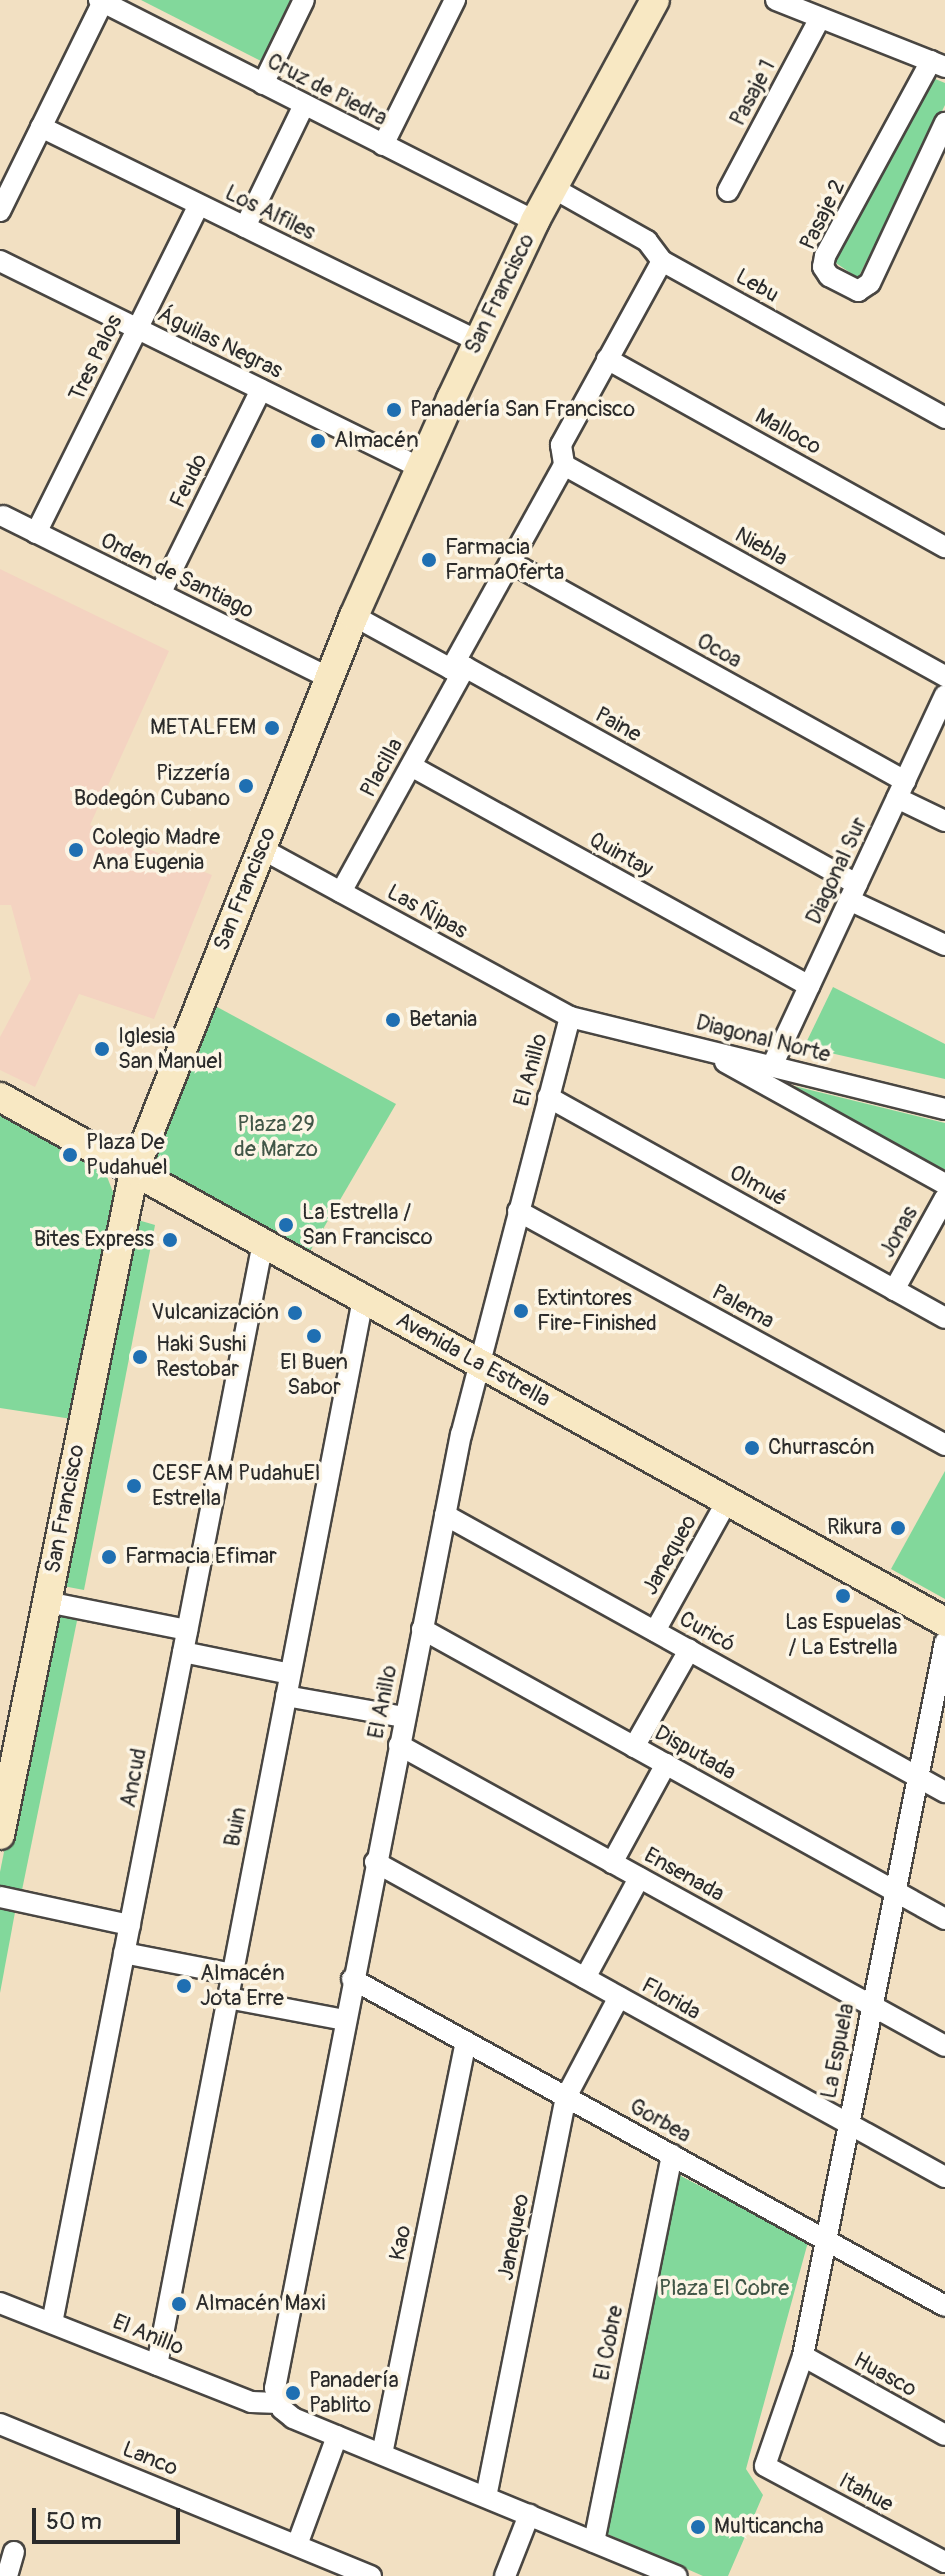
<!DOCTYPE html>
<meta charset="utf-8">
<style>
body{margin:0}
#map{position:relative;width:945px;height:2576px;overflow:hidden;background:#f2e0c2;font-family:Pangolin,sans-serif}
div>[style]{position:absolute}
.built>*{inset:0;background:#f4d3c1}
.green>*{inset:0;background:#82d89b}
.roads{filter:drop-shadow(2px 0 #494642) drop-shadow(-2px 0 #494642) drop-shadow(0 2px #494642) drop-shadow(0 -2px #494642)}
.street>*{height:20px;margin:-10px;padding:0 10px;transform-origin:10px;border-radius:10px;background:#fff}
.secondary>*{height:28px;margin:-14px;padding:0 14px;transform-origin:14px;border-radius:14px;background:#f8e8c3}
.dots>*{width:22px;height:22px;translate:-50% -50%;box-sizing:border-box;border:4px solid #fcf5e5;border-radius:50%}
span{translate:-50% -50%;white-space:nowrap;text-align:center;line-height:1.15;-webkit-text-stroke:7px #fcf5e5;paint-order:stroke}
.street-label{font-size:22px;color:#2b2b2b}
.poi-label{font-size:22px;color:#2b2b2b}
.left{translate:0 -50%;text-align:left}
.right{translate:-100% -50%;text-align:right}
.park-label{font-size:22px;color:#415647}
.scale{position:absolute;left:32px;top:2508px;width:148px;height:36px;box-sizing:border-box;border:4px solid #2b2b2b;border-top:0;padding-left:10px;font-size:24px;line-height:28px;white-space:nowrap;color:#2b2b2b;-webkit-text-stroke:6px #fcf5e5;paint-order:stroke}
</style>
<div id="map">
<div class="built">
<i style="clip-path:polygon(0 569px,169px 651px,90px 825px,212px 875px,154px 1019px,79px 994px,35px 1087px,0 1070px,0 1037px,31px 979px,11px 905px,0 905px)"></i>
</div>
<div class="green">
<i style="clip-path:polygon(141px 0,291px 0,261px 61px)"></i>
<i style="clip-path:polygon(923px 74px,945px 83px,945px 105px,858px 278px,827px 257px)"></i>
<i style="clip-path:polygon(833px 987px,945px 1044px,945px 1079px,804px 1047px)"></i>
<i style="clip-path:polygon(208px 1002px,396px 1104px,309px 1253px,160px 1170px,153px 1142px)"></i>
<i style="clip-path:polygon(794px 1086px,945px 1123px,945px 1170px,788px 1094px)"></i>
<i style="clip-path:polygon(0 1115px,106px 1174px,116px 1200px,72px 1419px,0 1408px)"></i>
<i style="clip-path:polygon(138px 1220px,155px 1225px,84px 1590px,63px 1586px)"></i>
<i style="clip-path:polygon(945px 1471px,945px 1599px,891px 1569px)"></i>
<i style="clip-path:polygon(53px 1605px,79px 1611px,21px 1895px,0 1890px,0 1872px)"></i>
<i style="clip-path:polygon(0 1905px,16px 1907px,0 1993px)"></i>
<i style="clip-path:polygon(677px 2174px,808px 2242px,746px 2469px,763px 2495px,728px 2576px,703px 2576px,605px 2533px)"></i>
</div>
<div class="roads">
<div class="street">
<i style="left:99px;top:0;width:489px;rotate:26.9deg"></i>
<i style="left:776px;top:0;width:182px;rotate:21.6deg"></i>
<i style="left:931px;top:61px;width:222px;rotate:118.5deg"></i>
<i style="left:825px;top:256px;width:11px;rotate:100deg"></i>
<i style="left:823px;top:267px;width:11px;rotate:56deg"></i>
<i style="left:829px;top:276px;width:33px;rotate:27deg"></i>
<i style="left:858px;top:291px;width:14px;rotate:-34deg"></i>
<i style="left:870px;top:283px;width:177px;rotate:-64.9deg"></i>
<i style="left:263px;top:84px;width:93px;rotate:-64deg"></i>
<i style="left:41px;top:127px;width:486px;rotate:26.1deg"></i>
<i style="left:383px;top:145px;width:162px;rotate:-63.6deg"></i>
<i style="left:553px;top:188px;width:108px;rotate:29.4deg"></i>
<i style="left:647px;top:241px;width:25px;rotate:53deg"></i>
<i style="left:662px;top:261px;width:324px;rotate:29deg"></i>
<i style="left:728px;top:191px;width:196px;rotate:-62deg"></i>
<i style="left:0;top:211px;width:233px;rotate:-63.8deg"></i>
<i style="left:245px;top:227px;width:136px;rotate:-64.2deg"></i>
<i style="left:0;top:261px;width:468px;rotate:26.2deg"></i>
<i style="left:662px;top:261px;width:210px;rotate:118.8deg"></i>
<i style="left:561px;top:445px;width:20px;rotate:81deg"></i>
<i style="left:564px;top:465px;width:436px;rotate:29deg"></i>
<i style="left:607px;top:359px;width:387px;rotate:29.1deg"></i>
<i style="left:3px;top:516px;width:364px;rotate:26.4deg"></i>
<i style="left:36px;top:533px;width:366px;rotate:-63.6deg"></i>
<i style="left:510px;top:562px;width:452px;rotate:29deg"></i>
<i style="left:160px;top:594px;width:228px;rotate:-63.7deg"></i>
<i style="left:354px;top:616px;width:111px;rotate:28.7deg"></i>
<i style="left:451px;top:669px;width:14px;rotate:-8deg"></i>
<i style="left:465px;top:667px;width:448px;rotate:29deg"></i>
<i style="left:451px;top:669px;width:233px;rotate:-61deg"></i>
<i style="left:411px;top:766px;width:455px;rotate:28.9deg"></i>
<i style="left:897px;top:798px;width:53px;rotate:25.6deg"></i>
<i style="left:262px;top:849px;width:351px;rotate:28.6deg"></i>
<i style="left:570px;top:1017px;width:386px;rotate:13.8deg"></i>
<i style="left:341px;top:892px;width:257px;rotate:-61.1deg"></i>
<i style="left:849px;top:900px;width:106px;rotate:25.1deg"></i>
<i style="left:570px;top:1017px;width:431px;rotate:104.6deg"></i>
<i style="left:461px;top:1434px;width:972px;rotate:101.03deg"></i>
<i style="left:275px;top:2388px;width:22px;rotate:72deg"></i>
<i style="left:282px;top:2409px;width:14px;rotate:39deg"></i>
<i style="left:293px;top:2418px;width:415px;rotate:22.4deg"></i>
<i style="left:725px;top:1062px;width:252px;rotate:29deg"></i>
<i style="left:772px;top:1066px;width:409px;rotate:-65deg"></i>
<i style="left:548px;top:1097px;width:454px;rotate:29.1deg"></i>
<i style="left:518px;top:1211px;width:487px;rotate:28.7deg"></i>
<i style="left:894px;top:1290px;width:105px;rotate:-61deg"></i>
<i style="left:445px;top:1515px;width:572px;rotate:28.99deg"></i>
<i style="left:47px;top:1602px;width:143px;rotate:11.3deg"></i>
<i style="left:422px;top:1629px;width:598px;rotate:29.01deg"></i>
<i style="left:655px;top:1631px;width:149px;rotate:-61deg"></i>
<i style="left:945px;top:1642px;width:728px;rotate:101.25deg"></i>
<i style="left:803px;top:2356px;width:116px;rotate:109.1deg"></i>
<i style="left:765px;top:2466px;width:204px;rotate:28.1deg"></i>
<i style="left:183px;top:1652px;width:109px;rotate:11.6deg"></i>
<i style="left:286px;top:1696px;width:120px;rotate:10.1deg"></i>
<i style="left:399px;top:1745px;width:623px;rotate:28.87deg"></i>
<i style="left:634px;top:1747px;width:112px;rotate:-60.4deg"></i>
<i style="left:375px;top:1862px;width:651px;rotate:28.93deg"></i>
<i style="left:612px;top:1863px;width:113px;rotate:-61.4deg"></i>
<i style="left:0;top:1897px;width:133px;rotate:12.2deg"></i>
<i style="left:124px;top:1953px;width:110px;rotate:11deg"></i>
<i style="left:585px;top:1978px;width:114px;rotate:-61.6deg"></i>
<i style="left:352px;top:1979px;width:677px;rotate:28.87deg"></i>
<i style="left:228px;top:1998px;width:118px;rotate:10.7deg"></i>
<i style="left:0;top:2303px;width:270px;rotate:21.5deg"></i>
<i style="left:251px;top:2402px;width:28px;rotate:2deg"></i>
<i style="left:52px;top:2323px;width:1100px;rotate:-78.95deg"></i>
<i style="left:803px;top:2356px;width:162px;rotate:29.1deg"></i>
<i style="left:157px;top:2365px;width:1086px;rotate:-79.06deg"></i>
<i style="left:0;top:2424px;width:401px;rotate:22.3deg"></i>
<i style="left:382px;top:2454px;width:421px;rotate:-78.5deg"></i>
<i style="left:486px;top:2497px;width:408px;rotate:-78.7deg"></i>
<i style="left:566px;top:2097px;width:113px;rotate:-62.1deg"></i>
<i style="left:594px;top:2542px;width:395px;rotate:-78.6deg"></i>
<i style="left:297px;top:2545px;width:116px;rotate:-69.8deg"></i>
<i style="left:7px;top:2576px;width:25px;rotate:-74deg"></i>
<i style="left:505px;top:2576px;width:66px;rotate:-68.5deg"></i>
</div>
<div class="secondary">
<i style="left:0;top:1097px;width:1081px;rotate:29.05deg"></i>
<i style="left:0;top:1835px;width:677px;rotate:-78.59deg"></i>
<i style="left:134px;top:1171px;width:597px;rotate:-68.38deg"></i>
<i style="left:354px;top:616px;width:238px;rotate:-65.9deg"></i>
<i style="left:451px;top:399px;width:197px;rotate:-64.7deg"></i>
<i style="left:535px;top:221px;width:251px;rotate:-61.5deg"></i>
</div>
</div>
<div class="dots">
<i style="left:394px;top:410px;background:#1f6fb2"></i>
<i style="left:318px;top:441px;background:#1f6fb2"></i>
<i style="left:429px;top:560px;background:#1f6fb2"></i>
<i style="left:272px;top:728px;background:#1f6fb2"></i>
<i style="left:246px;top:786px;background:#1f6fb2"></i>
<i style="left:76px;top:850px;background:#1f6fb2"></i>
<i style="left:393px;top:1020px;background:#1f6fb2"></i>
<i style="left:102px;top:1049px;background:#1f6fb2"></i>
<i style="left:70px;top:1155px;background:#1f6fb2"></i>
<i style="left:286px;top:1225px;background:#1f6fb2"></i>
<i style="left:170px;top:1240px;background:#1f6fb2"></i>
<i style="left:521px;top:1311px;background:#1f6fb2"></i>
<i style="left:295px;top:1313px;background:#1f6fb2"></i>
<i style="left:314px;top:1336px;background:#1f6fb2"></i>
<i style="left:140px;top:1357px;background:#1f6fb2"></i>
<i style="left:752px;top:1448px;background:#1f6fb2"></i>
<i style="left:134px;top:1486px;background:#1f6fb2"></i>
<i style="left:898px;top:1528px;background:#1f6fb2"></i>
<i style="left:109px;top:1557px;background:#1f6fb2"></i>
<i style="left:843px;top:1596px;background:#1f6fb2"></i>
<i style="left:184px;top:1986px;background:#1f6fb2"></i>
<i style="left:179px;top:2304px;background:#1f6fb2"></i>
<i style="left:293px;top:2393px;background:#1f6fb2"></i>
<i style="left:698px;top:2527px;background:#1f6fb2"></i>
</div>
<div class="street-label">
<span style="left:327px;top:90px;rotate:27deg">Cruz de Piedra</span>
<span style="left:753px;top:93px;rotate:-62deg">Pasaje 1</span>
<span style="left:270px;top:213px;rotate:26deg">Los Alfiles</span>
<span style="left:823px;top:215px;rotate:-64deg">Pasaje 2</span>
<span style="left:757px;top:286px;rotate:29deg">Lebu</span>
<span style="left:500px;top:294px;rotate:-64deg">San Francisco</span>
<span style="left:220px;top:343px;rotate:26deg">Águilas Negras</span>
<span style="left:96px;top:358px;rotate:-64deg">Tres Palos</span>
<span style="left:788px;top:432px;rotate:29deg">Malloco</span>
<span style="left:189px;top:481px;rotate:-64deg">Feudo</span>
<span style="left:761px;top:547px;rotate:29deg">Niebla</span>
<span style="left:177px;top:576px;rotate:26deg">Orden de Santiago</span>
<span style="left:719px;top:651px;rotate:29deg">Ocoa</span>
<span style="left:618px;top:725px;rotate:29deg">Paine</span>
<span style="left:382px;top:768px;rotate:-61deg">Placilla</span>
<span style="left:621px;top:855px;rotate:29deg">Quintay</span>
<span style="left:837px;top:871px;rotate:-65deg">Diagonal Sur</span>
<span style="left:245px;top:889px;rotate:-68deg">San Francisco</span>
<span style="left:427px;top:912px;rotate:29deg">Las Ñipas</span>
<span style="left:763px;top:1039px;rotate:14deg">Diagonal Norte</span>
<span style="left:531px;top:1070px;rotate:-75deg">El Anillo</span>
<span style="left:758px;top:1186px;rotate:29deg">Olmué</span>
<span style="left:899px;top:1232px;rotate:-61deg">Jonas</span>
<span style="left:743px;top:1307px;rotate:29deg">Palema</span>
<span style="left:473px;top:1360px;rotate:29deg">Avenida La Estrella</span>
<span style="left:65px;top:1509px;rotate:-79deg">San Francisco</span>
<span style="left:670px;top:1555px;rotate:-61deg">Janequeo</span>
<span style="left:707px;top:1632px;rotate:29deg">Curicó</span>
<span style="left:383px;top:1702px;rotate:-79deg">El Anillo</span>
<span style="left:695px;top:1753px;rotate:29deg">Disputada</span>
<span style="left:134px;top:1778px;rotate:-79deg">Ancud</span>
<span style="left:236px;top:1827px;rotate:-79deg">Buin</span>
<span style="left:684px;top:1875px;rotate:29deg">Ensenada</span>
<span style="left:671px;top:1999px;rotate:29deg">Florida</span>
<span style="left:838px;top:2051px;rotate:-79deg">La Espuela</span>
<span style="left:660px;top:2121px;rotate:29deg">Gorbea</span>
<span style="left:514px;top:2237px;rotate:-79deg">Janequeo</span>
<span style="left:401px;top:2243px;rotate:-79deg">Kao</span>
<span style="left:148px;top:2335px;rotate:22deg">El Anillo</span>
<span style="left:609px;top:2343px;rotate:-79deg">El Cobre</span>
<span style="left:885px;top:2375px;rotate:29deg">Huasco</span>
<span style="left:150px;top:2459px;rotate:22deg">Lanco</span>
<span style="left:866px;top:2493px;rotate:28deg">Itahue</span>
</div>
<div class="poi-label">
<span class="left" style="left:410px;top:410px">Panadería San Francisco</span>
<span class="left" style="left:334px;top:441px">Almacén</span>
<span class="left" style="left:445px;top:560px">Farmacia<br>FarmaOferta</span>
<span class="right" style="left:256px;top:728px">METALFEM</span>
<span class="right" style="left:230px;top:786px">Pizzería<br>Bodegón Cubano</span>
<span class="left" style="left:92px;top:850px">Colegio Madre<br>Ana Eugenia</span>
<span class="left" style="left:409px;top:1020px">Betania</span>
<span class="left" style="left:118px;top:1049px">Iglesia<br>San Manuel</span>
<span class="left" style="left:86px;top:1155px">Plaza De<br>Pudahuel</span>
<span class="left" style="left:302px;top:1225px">La Estrella /<br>San Francisco</span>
<span class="right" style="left:154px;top:1240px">Bites Express</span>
<span class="left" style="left:537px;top:1311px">Extintores<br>Fire-Finished</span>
<span class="right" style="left:279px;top:1313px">Vulcanización</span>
<span class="left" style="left:156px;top:1357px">Haki Sushi<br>Restobar</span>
<span style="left:314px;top:1375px">El Buen<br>Sabor</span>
<span class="left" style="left:768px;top:1448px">Churrascón</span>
<span class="left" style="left:152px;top:1486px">CESFAM PudahuEl<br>Estrella</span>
<span class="right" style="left:882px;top:1528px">Rikura</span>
<span class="left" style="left:125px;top:1557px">Farmacia Efimar</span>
<span style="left:843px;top:1635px">Las Espuelas<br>/ La Estrella</span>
<span class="left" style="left:200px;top:1986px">Almacén<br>Jota Erre</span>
<span class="left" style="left:195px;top:2304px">Almacén Maxi</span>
<span class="left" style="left:309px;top:2393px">Panadería<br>Pablito</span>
<span class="left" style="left:714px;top:2527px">Multicancha</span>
</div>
<div class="park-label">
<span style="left:276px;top:1137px">Plaza 29<br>de Marzo</span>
<span style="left:724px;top:2289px">Plaza El Cobre</span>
</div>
<div class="scale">50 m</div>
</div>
